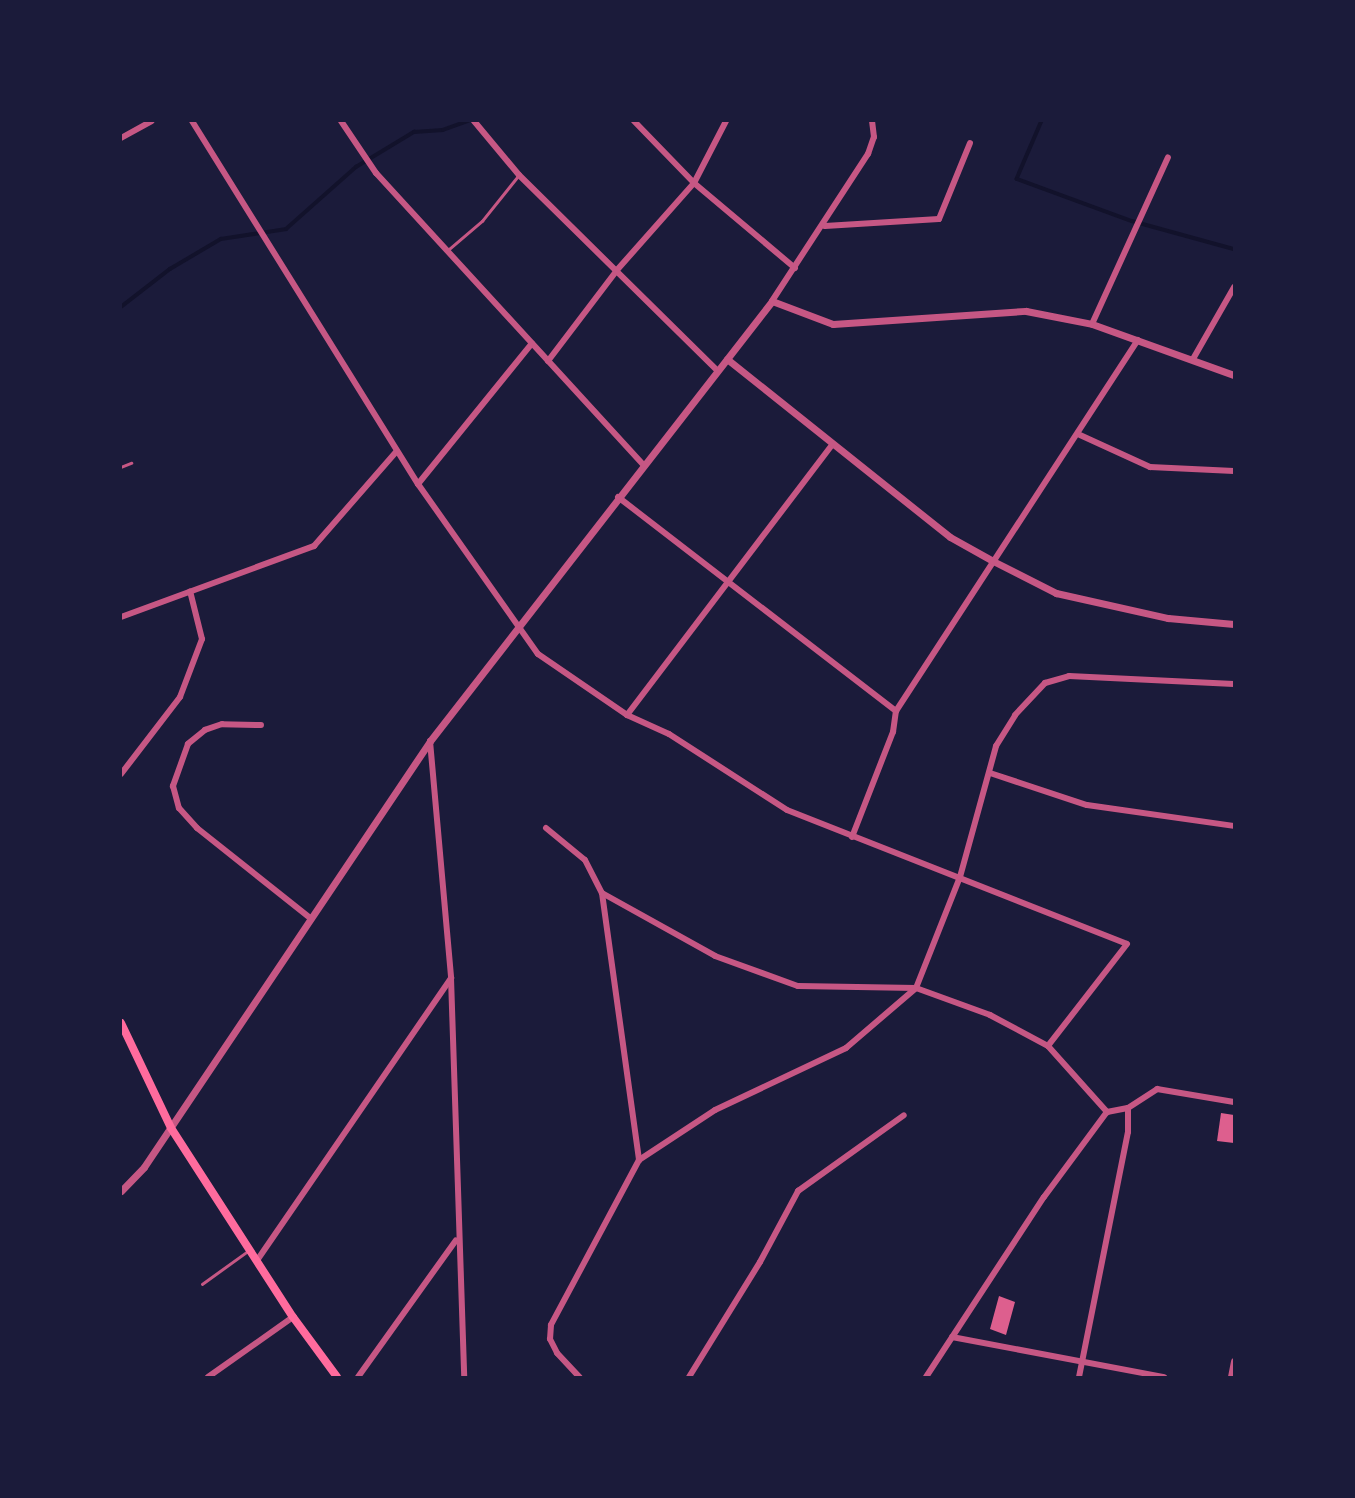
<!DOCTYPE html>
<style>
body{margin:0}
#map{position:relative;width:1355px;height:1498px;overflow:hidden;background:#1b1b3a;font-family:"Fira Sans Condensed",sans-serif}
div>[style]{position:absolute}
.stream>*{height:3.5px;margin:-1.75px;padding:0 1.75px;transform-origin:1.75px;border-radius:1.75px;background:#12122b}
.building>*{inset:0;background:#dd5f8e}
.service>*{height:2.5px;margin:-1.25px;padding:0 1.25px;transform-origin:1.25px;border-radius:1.25px;background:#c65784}
.minor>*{height:6px;margin:-3px;padding:0 3px;transform-origin:3px;border-radius:3px;background:#c65784}
.tertiary>*{height:7px;margin:-3.5px;padding:0 3.5px;transform-origin:3.5px;border-radius:3.5px;background:#c65784}
.secondary>*{height:8px;margin:-4px;padding:0 4px;transform-origin:4px;border-radius:4px;background:#ff6b9d}
span{translate:-50% -50%;white-space:nowrap;text-align:center;line-height:1.15;-webkit-text-stroke:7px #1b1b3a;paint-order:stroke}
.frame{position:absolute;inset:0;border:122px solid #1b1b3a;pointer-events:none}
</style>
<div id="map">
<div class="stream">
<i style="left:1042px;top:121px;width:63px;rotate:113.3deg"></i>
<i style="left:1017px;top:179px;width:122px;rotate:20.1deg"></i>
<i style="left:1132px;top:221px;width:106px;rotate:15.4deg"></i>
<i style="left:121px;top:307px;width:62px;rotate:-37.8deg"></i>
<i style="left:170px;top:269px;width:59px;rotate:-30.5deg"></i>
<i style="left:221px;top:239px;width:66px;rotate:-8.7deg"></i>
<i style="left:286px;top:229px;width:94px;rotate:-41.5deg"></i>
<i style="left:356px;top:167px;width:68px;rotate:-31.1deg"></i>
<i style="left:414px;top:132px;width:29px;rotate:-4deg"></i>
<i style="left:443px;top:130px;width:27px;rotate:-20deg"></i>
</div>
<div class="building">
<i style="clip-path:polygon(1221px 1113px,1234px 1115px,1234px 1143px,1217px 1141px)"></i>
<i style="clip-path:polygon(999px 1296px,1015px 1302px,1006px 1335px,990px 1329px)"></i>
</div>
<div class="service">
<i style="left:448px;top:250px;width:45px;rotate:-40.5deg"></i>
<i style="left:482px;top:221px;width:58px;rotate:-51.3deg"></i>
<i style="left:121px;top:467px;width:11px;rotate:-22deg"></i>
<i style="left:202px;top:1284px;width:57px;rotate:-35.7deg"></i>
</div>
<div class="minor">
<i style="left:192px;top:121px;width:428px;rotate:58.1deg"></i>
<i style="left:418px;top:484px;width:208px;rotate:54.8deg"></i>
<i style="left:538px;top:654px;width:108px;rotate:34.4deg"></i>
<i style="left:627px;top:715px;width:46px;rotate:24.3deg"></i>
<i style="left:669px;top:734px;width:140px;rotate:32.8deg"></i>
<i style="left:787px;top:810px;width:365px;rotate:21.5deg"></i>
<i style="left:1127px;top:944px;width:129px;rotate:127.8deg"></i>
<i style="left:341px;top:121px;width:63px;rotate:56.1deg"></i>
<i style="left:376px;top:173px;width:396px;rotate:47.5deg"></i>
<i style="left:474px;top:121px;width:70px;rotate:50.2deg"></i>
<i style="left:519px;top:175px;width:279px;rotate:44.6deg"></i>
<i style="left:634px;top:121px;width:86px;rotate:45.9deg"></i>
<i style="left:694px;top:183px;width:132px;rotate:40.1deg"></i>
<i style="left:121px;top:138px;width:35px;rotate:-29deg"></i>
<i style="left:825px;top:226px;width:114px;rotate:-3.5deg"></i>
<i style="left:939px;top:219px;width:82px;rotate:-67.8deg"></i>
<i style="left:772px;top:301px;width:176px;rotate:-56.9deg"></i>
<i style="left:868px;top:154px;width:18px;rotate:-71deg"></i>
<i style="left:874px;top:137px;width:16px;rotate:-97deg"></i>
<i style="left:1092px;top:324px;width:183px;rotate:-65.5deg"></i>
<i style="left:1193px;top:359px;width:83px;rotate:-60.3deg"></i>
<i style="left:548px;top:361px;width:114px;rotate:-52.8deg"></i>
<i style="left:617px;top:270px;width:116px;rotate:-48.5deg"></i>
<i style="left:694px;top:183px;width:70px;rotate:-62.7deg"></i>
<i style="left:1080px;top:435px;width:77px;rotate:24.6deg"></i>
<i style="left:1150px;top:467px;width:84px;rotate:2.7deg"></i>
<i style="left:418px;top:484px;width:181px;rotate:-51deg"></i>
<i style="left:618px;top:497px;width:351px;rotate:37.6deg"></i>
<i style="left:121px;top:617px;width:206px;rotate:-20.2deg"></i>
<i style="left:314px;top:546px;width:126px;rotate:-48.9deg"></i>
<i style="left:627px;top:715px;width:339px;rotate:-52.8deg"></i>
<i style="left:261px;top:725px;width:39px;rotate:-179deg"></i>
<i style="left:222px;top:724px;width:18px;rotate:161deg"></i>
<i style="left:205px;top:730px;width:22px;rotate:141deg"></i>
<i style="left:188px;top:744px;width:45px;rotate:109.7deg"></i>
<i style="left:173px;top:786px;width:23px;rotate:75deg"></i>
<i style="left:179px;top:808px;width:27px;rotate:48deg"></i>
<i style="left:197px;top:828px;width:144px;rotate:38.5deg"></i>
<i style="left:430px;top:741px;width:238px;rotate:84.9deg"></i>
<i style="left:451px;top:978px;width:399px;rotate:88.1deg"></i>
<i style="left:990px;top:773px;width:102px;rotate:18.3deg"></i>
<i style="left:1087px;top:805px;width:148px;rotate:8.1deg"></i>
<i style="left:121px;top:774px;width:97px;rotate:-52.5deg"></i>
<i style="left:180px;top:697px;width:62px;rotate:-69.2deg"></i>
<i style="left:202px;top:639px;width:49px;rotate:-104deg"></i>
<i style="left:546px;top:828px;width:50px;rotate:39.4deg"></i>
<i style="left:585px;top:860px;width:37px;rotate:63deg"></i>
<i style="left:602px;top:893px;width:270px;rotate:82.1deg"></i>
<i style="left:639px;top:1160px;width:187px;rotate:118.1deg"></i>
<i style="left:551px;top:1325px;width:14px;rotate:94deg"></i>
<i style="left:550px;top:1339px;width:16px;rotate:63deg"></i>
<i style="left:557px;top:1353px;width:33px;rotate:47deg"></i>
<i style="left:852px;top:837px;width:113px;rotate:-68.7deg"></i>
<i style="left:893px;top:732px;width:21px;rotate:-82deg"></i>
<i style="left:896px;top:711px;width:443px;rotate:-56.9deg"></i>
<i style="left:602px;top:893px;width:129px;rotate:29.1deg"></i>
<i style="left:715px;top:956px;width:88px;rotate:19.9deg"></i>
<i style="left:798px;top:986px;width:118px;rotate:1deg"></i>
<i style="left:916px;top:988px;width:79px;rotate:20deg"></i>
<i style="left:990px;top:1015px;width:66px;rotate:28.1deg"></i>
<i style="left:1048px;top:1046px;width:89px;rotate:48.2deg"></i>
<i style="left:1107px;top:1112px;width:21px;rotate:-11deg"></i>
<i style="left:1128px;top:1108px;width:35px;rotate:-33deg"></i>
<i style="left:1157px;top:1089px;width:78px;rotate:9.6deg"></i>
<i style="left:639px;top:1160px;width:91px;rotate:-33.3deg"></i>
<i style="left:715px;top:1110px;width:145px;rotate:-25.3deg"></i>
<i style="left:846px;top:1048px;width:92px;rotate:-40.6deg"></i>
<i style="left:916px;top:988px;width:119px;rotate:-68.4deg"></i>
<i style="left:960px;top:877px;width:136px;rotate:-74.6deg"></i>
<i style="left:996px;top:746px;width:36px;rotate:-58deg"></i>
<i style="left:1015px;top:715px;width:44px;rotate:-46.8deg"></i>
<i style="left:1045px;top:683px;width:25px;rotate:-16deg"></i>
<i style="left:1069px;top:676px;width:165px;rotate:2.8deg"></i>
<i style="left:258px;top:1259px;width:341px;rotate:-55.5deg"></i>
<i style="left:952px;top:1337px;width:216px;rotate:10.7deg"></i>
<i style="left:208px;top:1377px;width:104px;rotate:-35.2deg"></i>
<i style="left:358px;top:1377px;width:168px;rotate:-54.4deg"></i>
<i style="left:689px;top:1377px;width:135px;rotate:-58.3deg"></i>
<i style="left:760px;top:1262px;width:81px;rotate:-61.8deg"></i>
<i style="left:798px;top:1191px;width:130px;rotate:-35.6deg"></i>
<i style="left:926px;top:1377px;width:215px;rotate:-56.8deg"></i>
<i style="left:1044px;top:1197px;width:106px;rotate:-53.5deg"></i>
<i style="left:1079px;top:1377px;width:250px;rotate:-78.7deg"></i>
<i style="left:1128px;top:1132px;width:24px;rotate:-90deg"></i>
<i style="left:1231px;top:1377px;width:16px;rotate:-79deg"></i>
</div>
<div class="tertiary">
<i style="left:727px;top:359px;width:285px;rotate:38.6deg"></i>
<i style="left:950px;top:537px;width:49px;rotate:29.2deg"></i>
<i style="left:993px;top:561px;width:71px;rotate:26.9deg"></i>
<i style="left:1056px;top:593px;width:115px;rotate:12.6deg"></i>
<i style="left:1168px;top:618px;width:66px;rotate:5.2deg"></i>
<i style="left:121px;top:1191px;width:33px;rotate:-46deg"></i>
<i style="left:144px;top:1167px;width:513px;rotate:-56.12deg"></i>
<i style="left:430px;top:741px;width:557px;rotate:-52.14deg"></i>
<i style="left:772px;top:301px;width:65px;rotate:20.7deg"></i>
<i style="left:833px;top:324px;width:193px;rotate:-3.9deg"></i>
<i style="left:1026px;top:311px;width:67px;rotate:11.1deg"></i>
<i style="left:1092px;top:324px;width:151px;rotate:19.8deg"></i>
</div>
<div class="secondary">
<i style="left:121px;top:1023px;width:116px;rotate:64.5deg"></i>
<i style="left:171px;top:1128px;width:225px;rotate:57.2deg"></i>
<i style="left:293px;top:1317px;width:74px;rotate:53.7deg"></i>
</div>
<div class="frame"></div>
</div>
